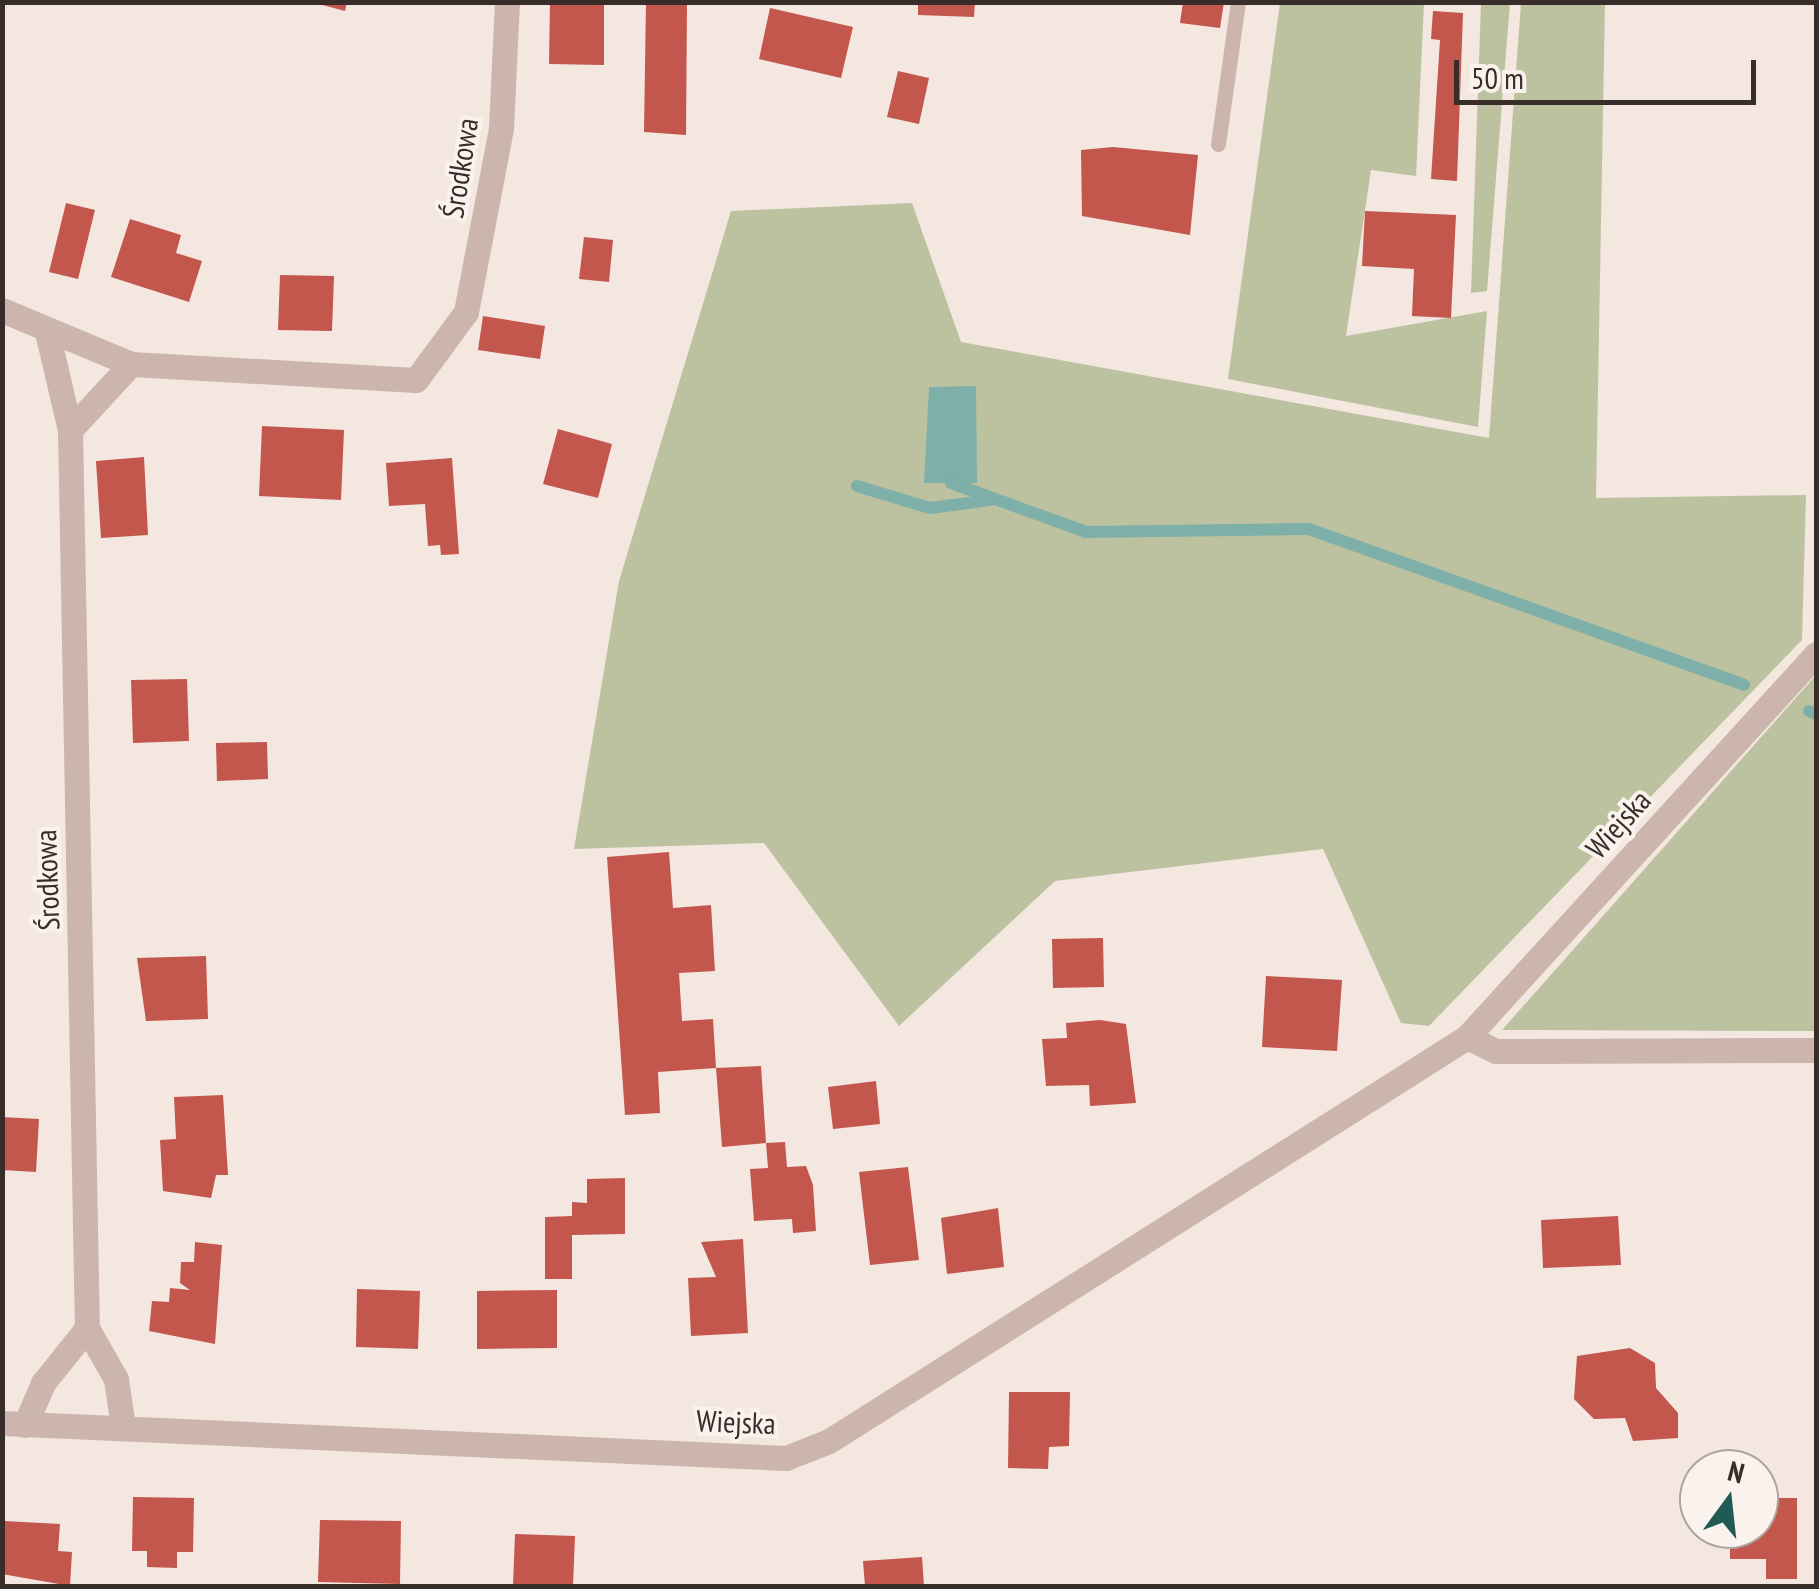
<!DOCTYPE html>
<meta charset="utf-8">
<style>
body{margin:0}
#map{position:relative;width:1819px;height:1589px;overflow:hidden;background:#f3e7e0;font-family:"PT Sans Narrow",sans-serif}
div>[style]{position:absolute}
.green>*{inset:0;background:#bcc2a0}
.water>*{inset:0;background:#7fafa9}
.stream>*{height:12px;margin:-6px;padding:0 6px;transform-origin:6px;border-radius:6px;background:#7fafa9}
.building>*{inset:0;background:#c3564d}
.service>*{height:15px;margin:-7.5px;padding:0 7.5px;transform-origin:7.5px;border-radius:7.5px;background:#cbb5ac}
.minor>*{height:25px;margin:-12.5px;padding:0 12.5px;transform-origin:12.5px;border-radius:12.5px;background:#cbb5ac}
span{translate:-50% -50%;white-space:nowrap;text-align:center;line-height:1.15;-webkit-text-stroke:8px #faf2ed;paint-order:stroke}
.street-label{font-size:30px;color:#392d2a}
.frame{position:absolute;inset:0;border:5px solid #392d2a;pointer-events:none}
.north{position:absolute;left:1679px;top:1449px;width:100px;height:100px;box-sizing:border-box;background:#faf2ed;border:2px solid #ada39f;border-radius:50%;rotate:15deg;font-size:28px;font-weight:700;line-height:40px;text-align:center;color:#392d2a}
.north::after{content:'';display:block;margin:auto;width:35px;height:45px;background:#205a54;clip-path:polygon(50% 0,100% 100%,50% 72%,0 100%)}
.scale{position:absolute;left:1454px;top:60px;width:302px;height:45px;box-sizing:border-box;border:5px solid #392d2a;border-top:0;padding-left:12px;font-size:30px;line-height:35px;white-space:nowrap;color:#392d2a;-webkit-text-stroke:8px #faf2ed;paint-order:stroke}
</style>
<div id="map">
<div class="green">
<i style="clip-path:polygon(1280px 3px,1424px 3px,1416px 176px,1371px 170px,1346px 336px,1487px 311px,1478px 427px,1228px 379px)"></i>
<i style="clip-path:polygon(1481px 3px,1510px 3px,1487px 291px,1471px 293px)"></i>
<i style="clip-path:polygon(1521px 3px,1605px 3px,1596px 498px,1806px 495px,1802px 640px,1429px 1026px,1401px 1023px,1323px 849px,1055px 881px,899px 1026px,764px 843px,574px 849px,619px 581px,731px 211px,912px 203px,961px 342px,1489px 438px)"></i>
<i style="clip-path:polygon(1816px 675px,1816px 1031px,1502px 1030px)"></i>
</div>
<div class="water">
<i style="clip-path:polygon(976px 386px,977px 483px,924px 483px,929px 387px)"></i>
</div>
<div class="stream">
<i style="left:951px;top:483px;width:144px;rotate:19.9deg"></i>
<i style="left:1086px;top:532px;width:223px;rotate:-0.8deg"></i>
<i style="left:1309px;top:529px;width:462px;rotate:19.7deg"></i>
<i style="left:857px;top:486px;width:76px;rotate:16.8deg"></i>
<i style="left:930px;top:508px;width:62px;rotate:-7.5deg"></i>
<i style="left:1809px;top:711px;width:8px;rotate:23deg"></i>
</div>
<div class="building">
<i style="clip-path:polygon(311px 2px,347px 2px,345px 11px)"></i>
<i style="clip-path:polygon(550px 2px,604px 3px,604px 65px,549px 64px)"></i>
<i style="clip-path:polygon(646px 2px,687px 2px,686px 135px,644px 132px)"></i>
<i style="clip-path:polygon(918px 2px,975px 2px,974px 17px,918px 15px)"></i>
<i style="clip-path:polygon(1183px 2px,1224px 2px,1220px 28px,1180px 23px)"></i>
<i style="clip-path:polygon(770px 8px,853px 27px,841px 78px,759px 59px)"></i>
<i style="clip-path:polygon(1433px 11px,1463px 13px,1457px 181px,1431px 179px,1440px 40px,1431px 39px)"></i>
<i style="clip-path:polygon(898px 71px,929px 78px,919px 124px,887px 117px)"></i>
<i style="clip-path:polygon(1113px 147px,1198px 155px,1190px 235px,1082px 216px,1081px 150px)"></i>
<i style="clip-path:polygon(66px 203px,95px 210px,78px 279px,49px 272px)"></i>
<i style="clip-path:polygon(1365px 211px,1456px 215px,1451px 318px,1412px 316px,1414px 269px,1362px 266px)"></i>
<i style="clip-path:polygon(130px 219px,181px 235px,176px 253px,202px 261px,189px 302px,111px 277px)"></i>
<i style="clip-path:polygon(584px 237px,613px 240px,609px 282px,579px 279px)"></i>
<i style="clip-path:polygon(280px 275px,334px 276px,332px 331px,278px 330px)"></i>
<i style="clip-path:polygon(483px 316px,545px 326px,540px 359px,478px 350px)"></i>
<i style="clip-path:polygon(262px 426px,344px 430px,341px 500px,259px 496px)"></i>
<i style="clip-path:polygon(558px 429px,612px 444px,598px 498px,543px 484px)"></i>
<i style="clip-path:polygon(144px 457px,148px 535px,101px 538px,96px 461px)"></i>
<i style="clip-path:polygon(452px 458px,459px 554px,441px 555px,440px 545px,428px 546px,425px 504px,389px 506px,386px 463px)"></i>
<i style="clip-path:polygon(187px 679px,189px 741px,133px 743px,131px 680px)"></i>
<i style="clip-path:polygon(267px 742px,268px 779px,217px 781px,216px 743px)"></i>
<i style="clip-path:polygon(669px 852px,673px 908px,711px 905px,715px 971px,679px 973px,682px 1021px,713px 1019px,716px 1068px,658px 1072px,660px 1113px,625px 1115px,607px 857px)"></i>
<i style="clip-path:polygon(1103px 938px,1104px 987px,1053px 988px,1052px 939px)"></i>
<i style="clip-path:polygon(206px 956px,208px 1019px,146px 1021px,137px 958px)"></i>
<i style="clip-path:polygon(1266px 976px,1342px 980px,1337px 1051px,1262px 1047px)"></i>
<i style="clip-path:polygon(1100px 1020px,1126px 1024px,1136px 1103px,1090px 1106px,1089px 1085px,1046px 1086px,1042px 1039px,1067px 1038px,1066px 1023px)"></i>
<i style="clip-path:polygon(761px 1066px,766px 1143px,722px 1147px,716px 1068px)"></i>
<i style="clip-path:polygon(876px 1081px,880px 1124px,833px 1129px,828px 1087px)"></i>
<i style="clip-path:polygon(223px 1095px,228px 1175px,216px 1175px,211px 1198px,163px 1191px,160px 1140px,176px 1139px,174px 1097px)"></i>
<i style="clip-path:polygon(2px 1117px,39px 1119px,36px 1172px,2px 1170px)"></i>
<i style="clip-path:polygon(785px 1142px,787px 1167px,806px 1166px,813px 1185px,816px 1231px,793px 1233px,792px 1219px,754px 1221px,750px 1169px,768px 1168px,766px 1143px)"></i>
<i style="clip-path:polygon(908px 1167px,919px 1260px,870px 1265px,859px 1172px)"></i>
<i style="clip-path:polygon(625px 1178px,625px 1234px,572px 1235px,572px 1279px,545px 1279px,545px 1217px,572px 1216px,572px 1202px,587px 1203px,587px 1179px)"></i>
<i style="clip-path:polygon(998px 1208px,1004px 1267px,947px 1274px,941px 1218px)"></i>
<i style="clip-path:polygon(1618px 1216px,1621px 1265px,1543px 1268px,1541px 1220px)"></i>
<i style="clip-path:polygon(743px 1239px,748px 1333px,691px 1336px,688px 1278px,716px 1277px,701px 1242px)"></i>
<i style="clip-path:polygon(195px 1242px,222px 1245px,215px 1344px,149px 1331px,152px 1301px,169px 1302px,170px 1288px,190px 1290px,180px 1283px,181px 1262px,194px 1262px)"></i>
<i style="clip-path:polygon(357px 1289px,420px 1291px,418px 1349px,356px 1347px)"></i>
<i style="clip-path:polygon(557px 1290px,557px 1348px,477px 1349px,477px 1291px)"></i>
<i style="clip-path:polygon(1630px 1348px,1655px 1363px,1656px 1388px,1678px 1413px,1678px 1438px,1633px 1441px,1625px 1418px,1594px 1419px,1574px 1399px,1577px 1356px)"></i>
<i style="clip-path:polygon(1009px 1392px,1070px 1392px,1069px 1446px,1049px 1447px,1048px 1469px,1008px 1468px)"></i>
<i style="clip-path:polygon(133px 1497px,194px 1498px,193px 1552px,177px 1552px,177px 1568px,147px 1567px,147px 1551px,132px 1551px)"></i>
<i style="clip-path:polygon(1759px 1498px,1797px 1498px,1797px 1579px,1766px 1579px,1766px 1559px,1730px 1559px,1730px 1529px,1759px 1529px)"></i>
<i style="clip-path:polygon(320px 1520px,401px 1521px,400px 1584px,318px 1582px)"></i>
<i style="clip-path:polygon(4px 1521px,60px 1524px,58px 1551px,72px 1552px,70px 1586px,2px 1574px)"></i>
<i style="clip-path:polygon(515px 1534px,575px 1536px,573px 1586px,513px 1585px)"></i>
<i style="clip-path:polygon(922px 1557px,924px 1586px,865px 1586px,863px 1561px)"></i>
</div>
<div class="service">
<i style="left:1218px;top:144px;width:143px;rotate:-82deg"></i>
</div>
<div class="minor">
<i style="left:2px;top:310px;width:140px;rotate:22.7deg"></i>
<i style="left:131px;top:364px;width:285px;rotate:3.2deg"></i>
<i style="left:416px;top:380px;width:84px;rotate:-53.7deg"></i>
<i style="left:466px;top:312px;width:187px;rotate:-79.2deg"></i>
<i style="left:501px;top:128px;width:126px;rotate:-87.3deg"></i>
<i style="left:47px;top:332px;width:101px;rotate:76.8deg"></i>
<i style="left:70px;top:430px;width:898px;rotate:88.92deg"></i>
<i style="left:87px;top:1328px;width:59px;rotate:60.4deg"></i>
<i style="left:116px;top:1379px;width:49px;rotate:81.7deg"></i>
<i style="left:70px;top:430px;width:90px;rotate:-47.3deg"></i>
<i style="left:1467px;top:1037px;width:32px;rotate:26deg"></i>
<i style="left:1496px;top:1051px;width:320px;rotate:-0.2deg"></i>
<i style="left:2px;top:1423px;width:785px;rotate:2.56deg"></i>
<i style="left:786px;top:1458px;width:46px;rotate:-21.6deg"></i>
<i style="left:829px;top:1441px;width:755px;rotate:-32.34deg"></i>
<i style="left:1467px;top:1037px;width:518px;rotate:-47.66deg"></i>
<i style="left:25px;top:1425px;width:46px;rotate:-66.8deg"></i>
<i style="left:43px;top:1383px;width:70px;rotate:-51.3deg"></i>
</div>
<div class="street-label">
<span style="left:460px;top:168px;rotate:-81deg">Środkowa</span>
<span style="left:1618px;top:824px;rotate:-48deg">Wiejska</span>
<span style="left:47px;top:880px;rotate:-92deg">Środkowa</span>
<span style="left:736px;top:1422px;rotate:2deg">Wiejska</span>
</div>
<div class="frame"></div>
<div class="north">N</div>
<div class="scale">50 m</div>
</div>
